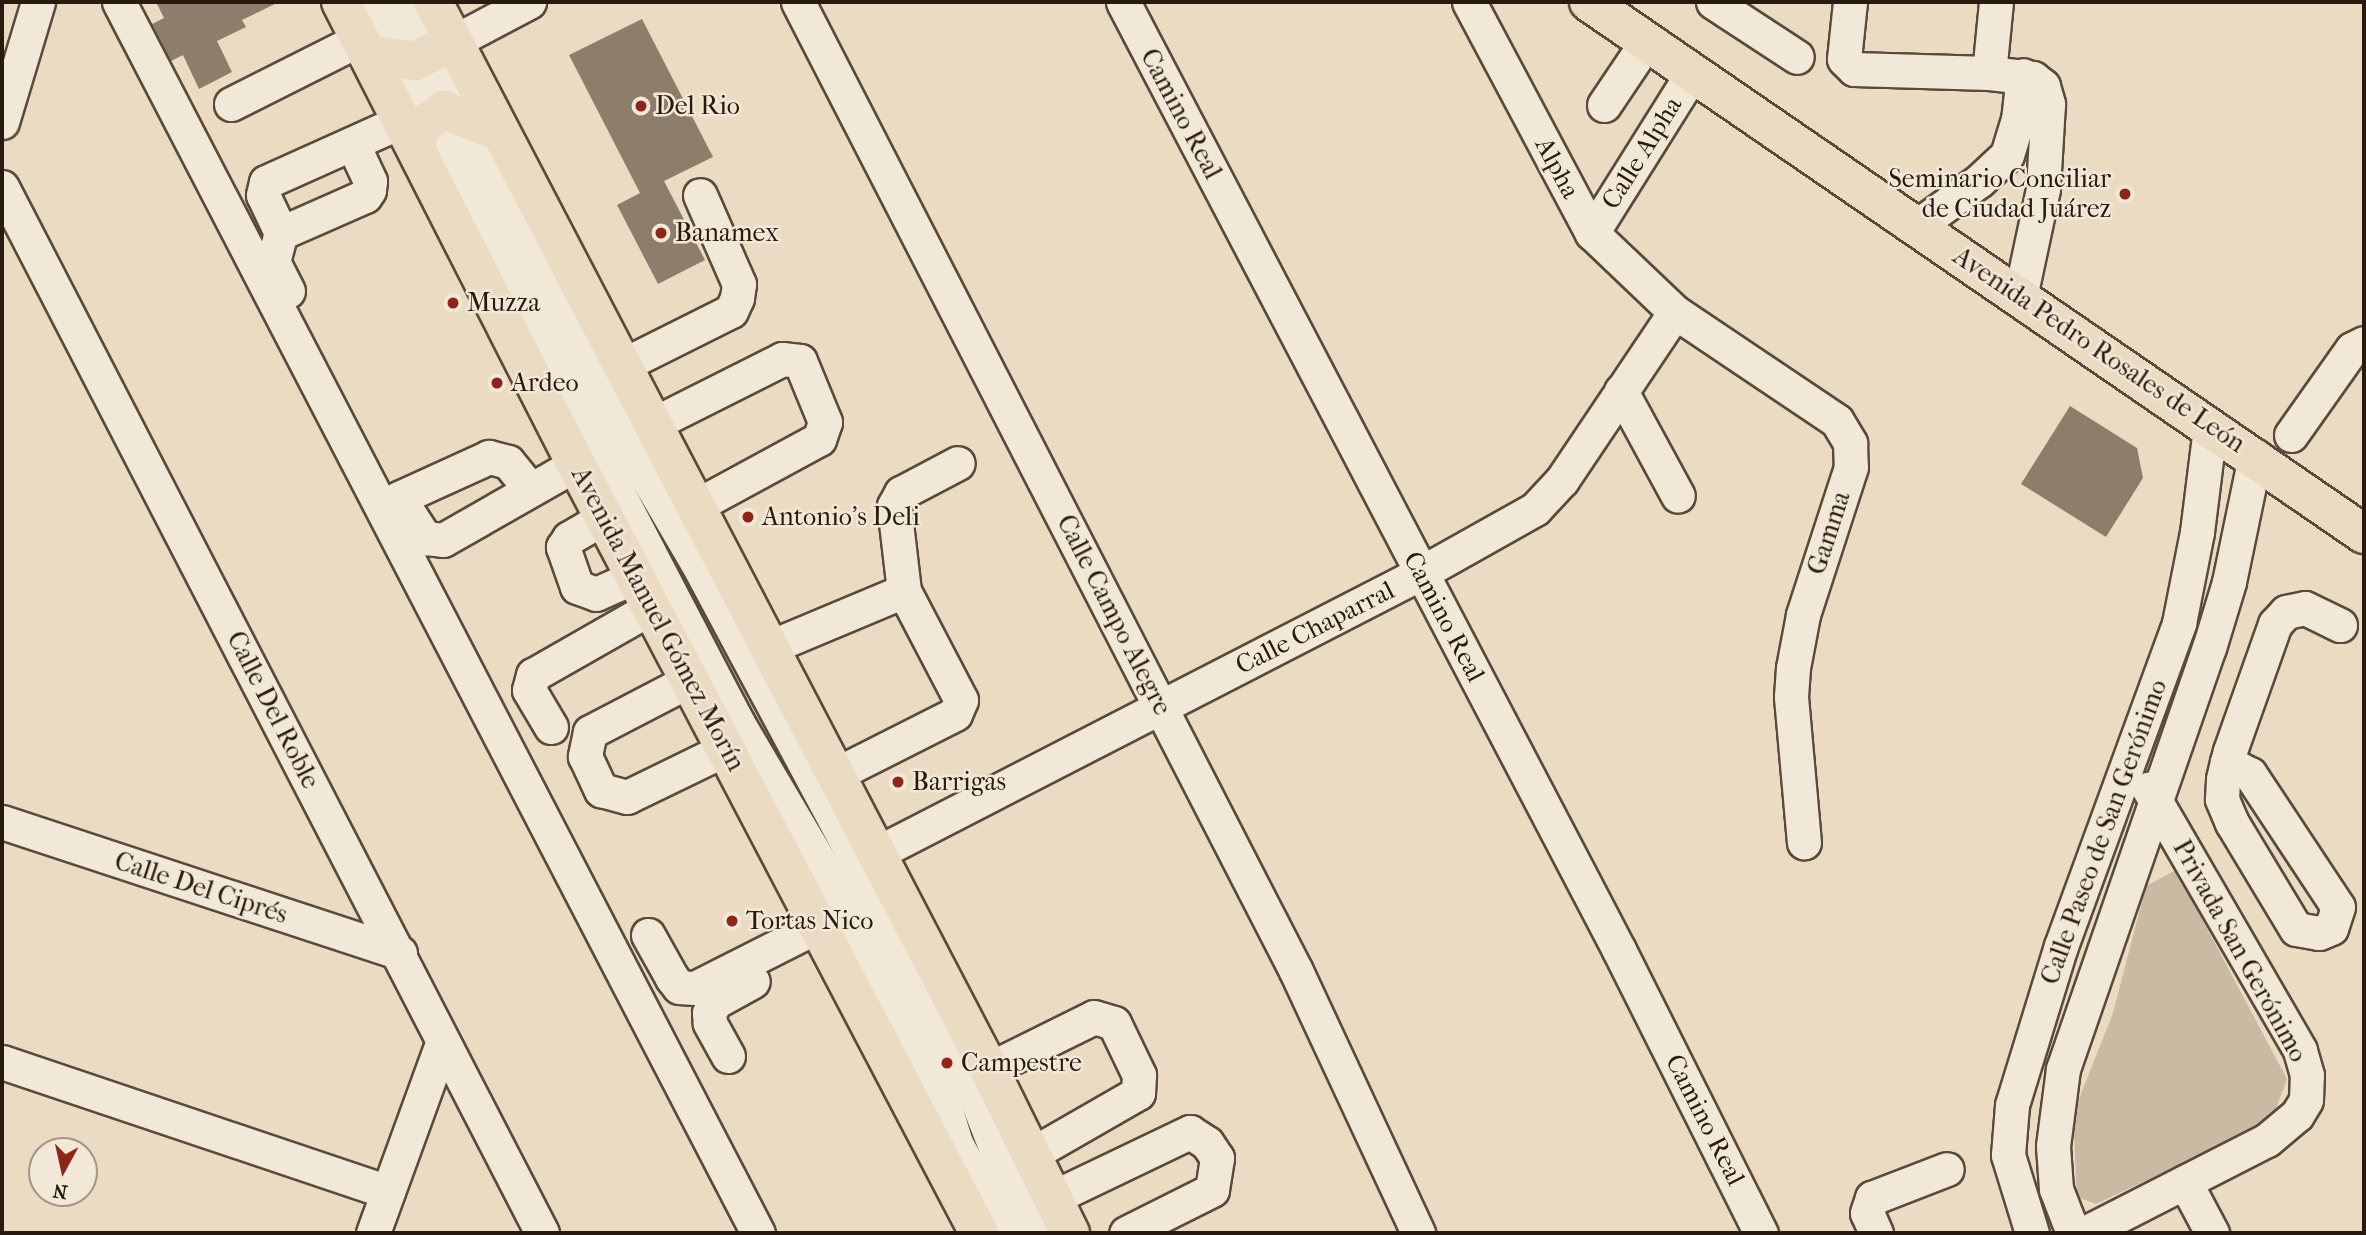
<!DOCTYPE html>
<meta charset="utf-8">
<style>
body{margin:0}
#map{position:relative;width:2366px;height:1235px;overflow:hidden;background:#ebdbc3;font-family:"IM FELL French Canon",serif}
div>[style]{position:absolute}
.green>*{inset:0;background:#cabaa4}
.building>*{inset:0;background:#8d7e6c}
.roads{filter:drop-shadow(2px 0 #594a3b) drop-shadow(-2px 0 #594a3b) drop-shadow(0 2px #594a3b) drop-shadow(0 -2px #594a3b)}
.minor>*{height:33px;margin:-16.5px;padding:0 16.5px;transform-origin:16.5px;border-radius:16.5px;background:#f2e8d8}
.major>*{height:38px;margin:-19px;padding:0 19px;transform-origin:19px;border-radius:19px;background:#ebdbc3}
.dots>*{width:19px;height:19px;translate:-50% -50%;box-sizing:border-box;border:4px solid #f2e8d8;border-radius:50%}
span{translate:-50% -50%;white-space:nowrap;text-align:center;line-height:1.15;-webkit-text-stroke:5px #f2e8d8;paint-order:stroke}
.poi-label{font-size:26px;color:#281a0e}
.left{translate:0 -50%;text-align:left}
.right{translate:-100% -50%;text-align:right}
.street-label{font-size:26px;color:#281a0e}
.frame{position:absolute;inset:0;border:4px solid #281a0e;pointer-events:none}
.north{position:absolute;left:28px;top:1137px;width:70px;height:70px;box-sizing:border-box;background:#f2e8d8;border:2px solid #a19687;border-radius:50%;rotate:188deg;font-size:19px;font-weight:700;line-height:28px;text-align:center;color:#281a0e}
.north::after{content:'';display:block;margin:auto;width:24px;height:32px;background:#8f2418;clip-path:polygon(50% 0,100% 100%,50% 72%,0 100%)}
</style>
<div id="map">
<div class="green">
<i style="clip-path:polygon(2176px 870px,2287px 1079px,2271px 1122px,2096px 1204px,2077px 1197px,2073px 1114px,2113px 1013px,2146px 886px)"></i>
</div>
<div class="building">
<i style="clip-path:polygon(156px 2px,279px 2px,242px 20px,246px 27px,217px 41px,232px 72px,199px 89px,183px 55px,171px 61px,152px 24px,164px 18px)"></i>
<i style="clip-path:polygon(642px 19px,713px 157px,664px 181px,705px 260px,658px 284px,617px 205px,640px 193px,569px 55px)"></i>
<i style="clip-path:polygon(2070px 406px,2137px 448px,2143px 478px,2106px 537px,2021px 484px)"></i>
</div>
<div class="roads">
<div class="minor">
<i style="left:119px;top:2px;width:1387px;rotate:62.57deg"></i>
<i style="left:372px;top:2px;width:202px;rotate:64.8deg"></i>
<i style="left:458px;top:185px;width:607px;rotate:62.51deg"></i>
<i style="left:738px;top:723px;width:223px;rotate:59.5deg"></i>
<i style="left:851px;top:915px;width:178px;rotate:62.1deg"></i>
<i style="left:934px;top:1072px;width:74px;rotate:72.8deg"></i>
<i style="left:956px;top:1143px;width:102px;rotate:62.4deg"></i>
<i style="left:404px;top:2px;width:170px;rotate:64.5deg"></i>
<i style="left:477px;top:155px;width:307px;rotate:62.7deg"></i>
<i style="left:618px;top:428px;width:156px;rotate:59.7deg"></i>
<i style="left:697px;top:563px;width:549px;rotate:61.85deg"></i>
<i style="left:956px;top:1047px;width:107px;rotate:68.7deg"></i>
<i style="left:995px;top:1147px;width:96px;rotate:63.4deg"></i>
<i style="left:798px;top:2px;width:1089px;rotate:62.8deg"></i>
<i style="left:1296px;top:971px;width:289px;rotate:65deg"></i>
<i style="left:1123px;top:2px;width:1070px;rotate:62.38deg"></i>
<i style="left:1619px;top:950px;width:317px;rotate:63.4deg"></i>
<i style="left:1469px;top:2px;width:262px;rotate:62deg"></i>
<i style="left:1592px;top:233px;width:115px;rotate:43.6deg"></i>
<i style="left:1675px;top:312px;width:195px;rotate:33.9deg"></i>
<i style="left:1837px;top:421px;width:26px;rotate:59deg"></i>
<i style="left:1850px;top:443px;width:24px;rotate:88deg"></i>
<i style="left:1851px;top:467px;width:156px;rotate:108deg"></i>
<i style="left:1803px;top:615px;width:54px;rotate:100.7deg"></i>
<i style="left:1793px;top:668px;width:29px;rotate:94deg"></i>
<i style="left:1791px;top:697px;width:146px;rotate:84.9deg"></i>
<i style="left:1713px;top:2px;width:100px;rotate:33.2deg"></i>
<i style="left:1850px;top:2px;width:57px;rotate:96deg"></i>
<i style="left:1844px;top:59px;width:14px;rotate:45deg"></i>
<i style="left:1854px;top:69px;width:135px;rotate:1.7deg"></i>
<i style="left:1996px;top:2px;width:71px;rotate:95.6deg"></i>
<i style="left:1989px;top:73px;width:44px;rotate:6.5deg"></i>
<i style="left:2033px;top:78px;width:13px;rotate:39deg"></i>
<i style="left:2043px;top:86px;width:19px;rotate:74deg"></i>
<i style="left:2048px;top:104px;width:85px;rotate:93.4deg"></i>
<i style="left:2043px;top:189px;width:110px;rotate:102deg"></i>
<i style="left:453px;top:42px;width:86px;rotate:-27.8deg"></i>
<i style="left:231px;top:104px;width:144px;rotate:-26.7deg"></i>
<i style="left:1604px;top:105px;width:77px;rotate:-56.1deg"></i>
<i style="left:2px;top:122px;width:125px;rotate:-73.3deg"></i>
<i style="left:2px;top:187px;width:1177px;rotate:62.69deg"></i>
<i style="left:1917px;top:226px;width:77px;rotate:-36deg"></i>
<i style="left:1979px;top:181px;width:38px;rotate:-43deg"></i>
<i style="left:2007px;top:155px;width:37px;rotate:-73deg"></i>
<i style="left:2018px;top:120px;width:45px;rotate:-83.7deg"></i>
<i style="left:281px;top:233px;width:42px;rotate:-115.3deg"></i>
<i style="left:263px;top:195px;width:13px;rotate:-77deg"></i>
<i style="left:266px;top:182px;width:151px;rotate:-24.2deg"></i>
<i style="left:1592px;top:233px;width:190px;rotate:-57.9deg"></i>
<i style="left:288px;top:291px;width:33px;rotate:-117deg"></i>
<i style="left:273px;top:262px;width:30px;rotate:-75deg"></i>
<i style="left:281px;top:233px;width:92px;rotate:-23.8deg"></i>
<i style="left:365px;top:196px;width:7px;rotate:-56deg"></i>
<i style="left:369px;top:190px;width:9px;rotate:-84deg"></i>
<i style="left:370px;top:181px;width:40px;rotate:-115deg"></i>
<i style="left:621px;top:366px;width:123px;rotate:-26.6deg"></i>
<i style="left:731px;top:311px;width:14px;rotate:-65deg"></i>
<i style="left:737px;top:298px;width:14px;rotate:-82deg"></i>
<i style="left:739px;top:284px;width:97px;rotate:-113.7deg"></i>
<i style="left:1621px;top:391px;width:119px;rotate:61.5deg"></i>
<i style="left:651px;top:425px;width:147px;rotate:-26.7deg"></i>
<i style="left:782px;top:359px;width:18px;rotate:6deg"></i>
<i style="left:800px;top:361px;width:66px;rotate:67.7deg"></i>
<i style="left:825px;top:422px;width:18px;rotate:109deg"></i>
<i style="left:819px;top:439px;width:142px;rotate:151.5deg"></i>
<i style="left:2291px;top:435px;width:105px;rotate:-54.7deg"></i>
<i style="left:2352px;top:349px;width:13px;rotate:-27deg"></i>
<i style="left:530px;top:489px;width:35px;rotate:-129deg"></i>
<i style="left:508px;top:462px;width:20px;rotate:-165deg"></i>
<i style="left:489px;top:457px;width:99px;rotate:155.5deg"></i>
<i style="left:399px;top:498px;width:48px;rotate:57deg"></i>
<i style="left:425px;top:538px;width:18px;rotate:6deg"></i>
<i style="left:443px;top:540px;width:153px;rotate:-29.7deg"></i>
<i style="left:605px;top:517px;width:42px;rotate:149.7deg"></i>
<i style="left:569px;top:538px;width:11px;rotate:124deg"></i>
<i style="left:563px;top:547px;width:42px;rotate:70.7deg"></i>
<i style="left:577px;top:587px;width:20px;rotate:20deg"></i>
<i style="left:596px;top:594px;width:44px;rotate:-24.2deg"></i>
<i style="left:904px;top:591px;width:86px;rotate:-96.7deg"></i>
<i style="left:894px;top:506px;width:15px;rotate:-62deg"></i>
<i style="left:901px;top:493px;width:64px;rotate:-27.8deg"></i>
<i style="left:770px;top:647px;width:145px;rotate:-22.7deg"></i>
<i style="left:904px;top:591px;width:123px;rotate:62.4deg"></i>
<i style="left:961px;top:700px;width:15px;rotate:113deg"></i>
<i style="left:955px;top:714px;width:133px;rotate:153.2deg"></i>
<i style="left:690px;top:680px;width:113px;rotate:152.5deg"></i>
<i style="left:590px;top:732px;width:25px;rotate:102deg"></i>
<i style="left:585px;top:756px;width:38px;rotate:65deg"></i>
<i style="left:601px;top:790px;width:27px;rotate:15deg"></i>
<i style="left:627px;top:797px;width:110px;rotate:-25.9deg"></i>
<i style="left:551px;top:727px;width:43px;rotate:-120.7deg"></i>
<i style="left:529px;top:690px;width:16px;rotate:-75deg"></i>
<i style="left:533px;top:675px;width:137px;rotate:-29.7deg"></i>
<i style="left:2227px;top:762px;width:26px;rotate:28deg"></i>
<i style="left:2250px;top:774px;width:159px;rotate:56.5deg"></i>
<i style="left:2338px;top:907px;width:22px;rotate:108deg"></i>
<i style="left:2331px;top:928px;width:13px;rotate:157deg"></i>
<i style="left:2319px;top:933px;width:23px;rotate:-170deg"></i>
<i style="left:2296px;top:929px;width:124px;rotate:-121.1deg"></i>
<i style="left:2232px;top:823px;width:26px;rotate:-113deg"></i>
<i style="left:2222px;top:799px;width:20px;rotate:-87deg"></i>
<i style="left:2223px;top:779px;width:17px;rotate:-77deg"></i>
<i style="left:2227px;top:762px;width:11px;rotate:-75deg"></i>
<i style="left:2230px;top:751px;width:135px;rotate:-70.5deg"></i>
<i style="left:2275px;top:624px;width:16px;rotate:-47deg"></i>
<i style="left:2286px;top:612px;width:19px;rotate:-12deg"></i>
<i style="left:2305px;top:608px;width:39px;rotate:26deg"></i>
<i style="left:2px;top:822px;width:419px;rotate:18.2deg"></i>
<i style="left:877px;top:853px;width:612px;rotate:-27.24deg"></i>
<i style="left:1421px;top:573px;width:131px;rotate:-29.3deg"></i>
<i style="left:1535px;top:509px;width:40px;rotate:-47deg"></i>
<i style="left:1562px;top:480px;width:202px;rotate:-56.1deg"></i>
<i style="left:648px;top:935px;width:49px;rotate:60.8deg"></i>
<i style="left:672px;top:978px;width:11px;rotate:52deg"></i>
<i style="left:679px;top:987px;width:16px;rotate:4deg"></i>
<i style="left:695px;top:988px;width:138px;rotate:-26.8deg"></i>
<i style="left:728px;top:1056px;width:38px;rotate:-119deg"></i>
<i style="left:710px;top:1023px;width:10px;rotate:-96deg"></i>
<i style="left:709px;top:1013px;width:13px;rotate:-61deg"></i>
<i style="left:715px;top:1002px;width:43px;rotate:-28.9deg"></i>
<i style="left:2px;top:1062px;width:407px;rotate:18.6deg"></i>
<i style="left:989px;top:1069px;width:117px;rotate:-26.3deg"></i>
<i style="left:1094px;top:1017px;width:21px;rotate:17deg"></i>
<i style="left:1114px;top:1023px;width:58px;rotate:64.3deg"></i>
<i style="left:1139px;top:1075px;width:18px;rotate:93deg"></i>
<i style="left:1138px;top:1093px;width:125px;rotate:150.1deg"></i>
<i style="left:2185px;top:1182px;width:58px;rotate:62.1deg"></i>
<i style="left:1052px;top:1198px;width:153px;rotate:-25.6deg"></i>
<i style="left:1190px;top:1132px;width:20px;rotate:33deg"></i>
<i style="left:1207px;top:1143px;width:18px;rotate:56deg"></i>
<i style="left:1217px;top:1158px;width:32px;rotate:99deg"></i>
<i style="left:1212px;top:1190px;width:96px;rotate:153.4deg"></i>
<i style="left:373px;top:1233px;width:202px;rotate:-70deg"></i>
<i style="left:1876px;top:1233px;width:22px;rotate:-114deg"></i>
<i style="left:1867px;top:1213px;width:16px;rotate:-72deg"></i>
<i style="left:1872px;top:1198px;width:80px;rotate:-21.1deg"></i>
<i style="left:2032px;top:1233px;width:82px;rotate:-107.1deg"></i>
<i style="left:2008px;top:1155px;width:50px;rotate:-85.4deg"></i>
<i style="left:2012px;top:1105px;width:166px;rotate:-72.9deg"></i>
<i style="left:2061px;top:946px;width:344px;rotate:-69.9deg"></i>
<i style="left:2179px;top:623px;width:93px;rotate:-78.8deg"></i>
<i style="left:2197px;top:532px;width:106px;rotate:-82.9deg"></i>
<i style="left:2073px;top:1233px;width:47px;rotate:-111.1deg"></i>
<i style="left:2056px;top:1189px;width:43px;rotate:-94deg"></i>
<i style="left:2053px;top:1146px;width:78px;rotate:-82.6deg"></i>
<i style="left:2063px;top:1069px;width:446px;rotate:-70.9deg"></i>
<i style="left:2209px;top:648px;width:69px;rotate:-73.1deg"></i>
<i style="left:2229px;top:582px;width:129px;rotate:-78.3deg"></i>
<i style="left:2085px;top:1233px;width:204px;rotate:-27.1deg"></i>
<i style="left:2267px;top:1140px;width:39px;rotate:-40deg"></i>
<i style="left:2297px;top:1115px;width:17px;rotate:-59deg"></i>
<i style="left:2306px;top:1100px;width:25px;rotate:-88deg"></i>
<i style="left:2307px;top:1075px;width:26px;rotate:-106deg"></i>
<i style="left:2300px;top:1050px;width:302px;rotate:-120.1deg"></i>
</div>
<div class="major">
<i style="left:341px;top:2px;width:518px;rotate:63.04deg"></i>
<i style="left:576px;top:464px;width:868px;rotate:62.34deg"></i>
<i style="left:433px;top:2px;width:1203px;rotate:62.48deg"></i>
<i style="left:989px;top:1069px;width:183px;rotate:63.7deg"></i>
<i style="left:1589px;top:2px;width:940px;rotate:34.47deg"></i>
<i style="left:368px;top:54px;width:48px;rotate:8.5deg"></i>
<i style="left:415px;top:61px;width:42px;rotate:-26.6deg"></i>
<i style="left:416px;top:146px;width:21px;rotate:-76deg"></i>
<i style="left:421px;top:126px;width:28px;rotate:-35deg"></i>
<i style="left:444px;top:110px;width:57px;rotate:21.6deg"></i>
</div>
</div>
<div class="dots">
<i style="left:641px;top:106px;background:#8f2418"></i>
<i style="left:2125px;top:194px;background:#8f2418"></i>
<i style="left:661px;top:233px;background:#8f2418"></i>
<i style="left:453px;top:303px;background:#8f2418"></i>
<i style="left:497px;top:383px;background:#8f2418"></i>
<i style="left:748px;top:517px;background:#8f2418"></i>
<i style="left:898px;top:782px;background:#8f2418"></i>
<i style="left:732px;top:921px;background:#8f2418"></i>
<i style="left:947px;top:1063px;background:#8f2418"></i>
</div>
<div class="poi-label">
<span class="left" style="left:655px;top:106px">Del Rio</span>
<span class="right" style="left:2111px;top:194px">Seminario Conciliar<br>de Ciudad Juárez</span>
<span class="left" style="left:675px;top:233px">Banamex</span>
<span class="left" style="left:467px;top:303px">Muzza</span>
<span class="left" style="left:511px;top:383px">Ardeo</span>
<span class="left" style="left:762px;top:517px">Antonio's Deli</span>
<span class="left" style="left:912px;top:782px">Barrigas</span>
<span class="left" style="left:746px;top:921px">Tortas Nico</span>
<span class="left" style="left:961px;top:1063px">Campestre</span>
</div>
<div class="street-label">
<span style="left:1181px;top:114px;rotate:62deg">Camino Real</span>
<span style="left:1642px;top:153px;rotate:-58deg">Calle Alpha</span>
<span style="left:1557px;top:168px;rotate:62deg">Alpha</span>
<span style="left:2099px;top:350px;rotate:34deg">Avenida Pedro Rosales de León</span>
<span style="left:1829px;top:533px;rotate:-72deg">Gamma</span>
<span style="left:1114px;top:615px;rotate:63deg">Calle Campo Alegre</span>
<span style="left:1444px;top:617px;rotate:62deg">Camino Real</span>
<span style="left:658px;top:619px;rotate:62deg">Avenida Manuel Gómez Morín</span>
<span style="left:1315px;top:628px;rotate:-27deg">Calle Chaparral</span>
<span style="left:273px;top:710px;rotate:63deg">Calle Del Roble</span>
<span style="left:2104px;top:832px;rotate:-70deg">Calle Paseo de San Gerónimo</span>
<span style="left:201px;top:888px;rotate:18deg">Calle Del Ciprés</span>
<span style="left:2240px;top:951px;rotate:61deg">Privada San Gerónimo</span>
<span style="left:1705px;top:1120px;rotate:63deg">Camino Real</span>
</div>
<div class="frame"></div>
<div class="north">N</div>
</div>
